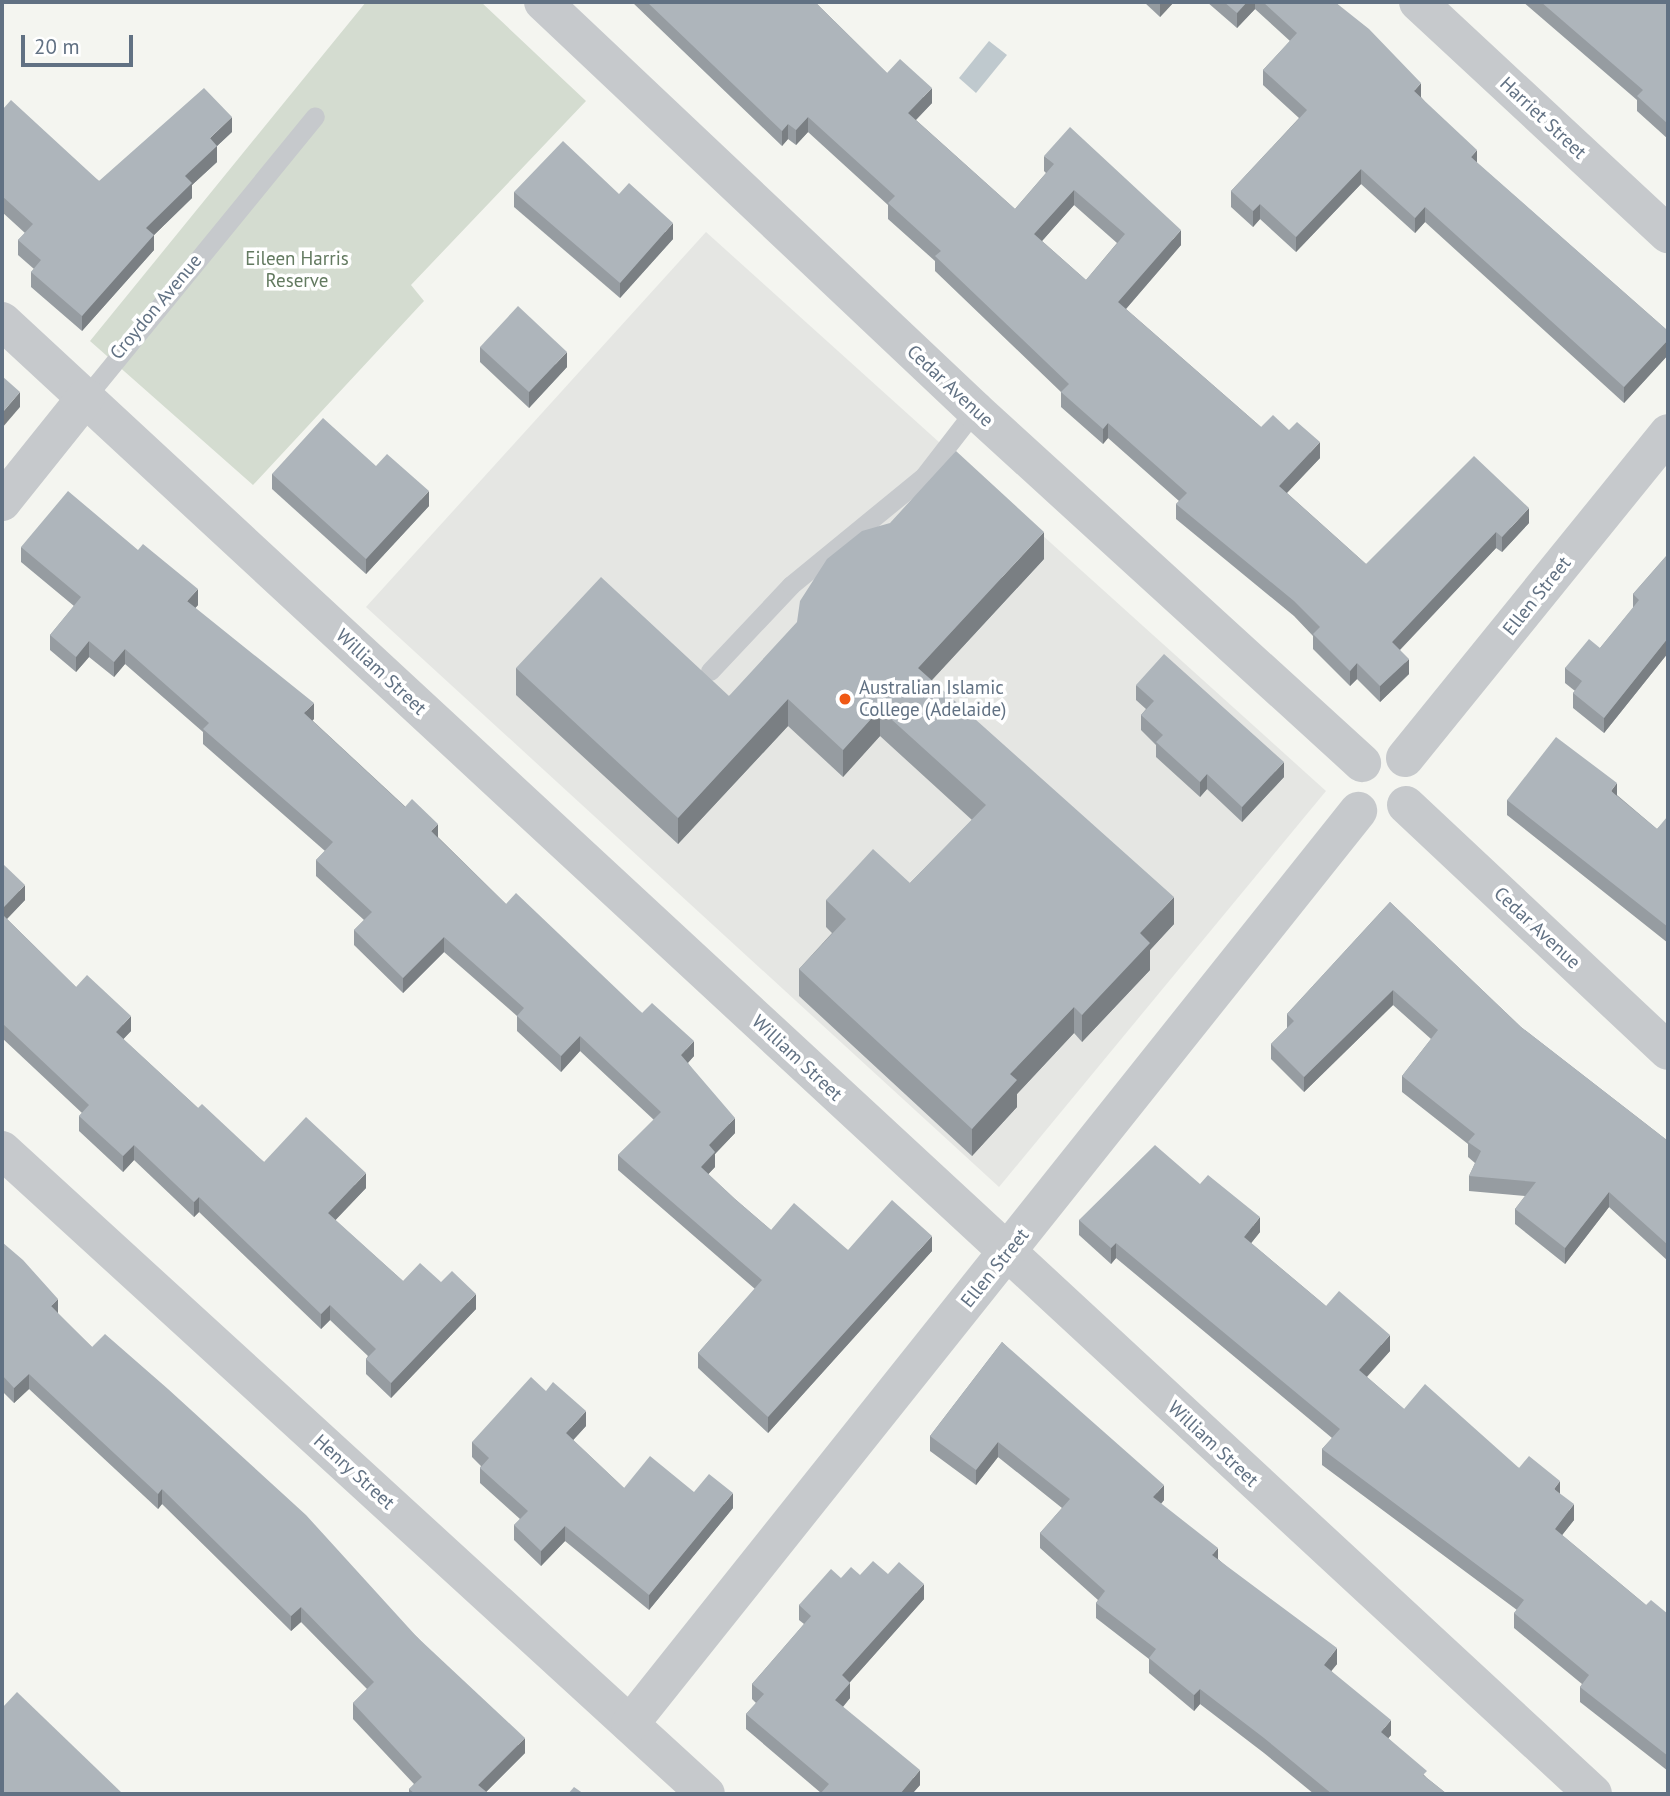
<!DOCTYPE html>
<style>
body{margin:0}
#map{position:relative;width:1670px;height:1796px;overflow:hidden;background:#f4f5f0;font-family:"PT Sans",sans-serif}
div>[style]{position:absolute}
.built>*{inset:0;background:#e5e6e3}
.green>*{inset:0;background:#d4dcd0}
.water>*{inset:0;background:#bfc9ce}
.service>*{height:19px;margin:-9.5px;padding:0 9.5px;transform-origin:9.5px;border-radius:9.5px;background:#c6c9cc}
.minor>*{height:38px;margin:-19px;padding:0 19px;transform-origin:19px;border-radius:19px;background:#c6c9cc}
.wall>*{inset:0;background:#969ca1}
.shaded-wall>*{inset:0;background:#7a7f83}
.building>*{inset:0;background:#aeb5bb}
.dots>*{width:19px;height:19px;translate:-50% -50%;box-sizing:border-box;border:4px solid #fff;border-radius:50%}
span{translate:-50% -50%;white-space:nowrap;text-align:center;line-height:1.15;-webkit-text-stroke:7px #fff;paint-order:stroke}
.street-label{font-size:19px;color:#617183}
.park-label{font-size:19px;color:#637a60}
.poi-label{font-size:19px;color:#617183}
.left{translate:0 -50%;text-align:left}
.frame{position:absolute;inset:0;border:4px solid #617183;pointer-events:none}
.scale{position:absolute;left:21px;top:35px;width:112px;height:32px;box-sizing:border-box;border:4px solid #617183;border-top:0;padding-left:9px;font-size:21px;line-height:24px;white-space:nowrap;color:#617183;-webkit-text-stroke:5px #fff;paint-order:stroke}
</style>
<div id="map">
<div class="built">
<i style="clip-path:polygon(706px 232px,1326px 791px,999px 1187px,366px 607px)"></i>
</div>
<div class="green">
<i style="clip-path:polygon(366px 2px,481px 2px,586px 101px,411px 285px,424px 301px,253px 485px,90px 341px)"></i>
</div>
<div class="water">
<i style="clip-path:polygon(989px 41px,1007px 55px,976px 93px,959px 78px)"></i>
</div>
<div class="service">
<i style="left:86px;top:397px;width:362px;rotate:-50.8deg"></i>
<i style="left:710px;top:671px;width:118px;rotate:-46.7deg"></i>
<i style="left:791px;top:585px;width:172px;rotate:-39.3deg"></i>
<i style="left:924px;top:476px;width:83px;rotate:-52.3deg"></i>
</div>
<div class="minor">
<i style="left:543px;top:2px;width:594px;rotate:43.36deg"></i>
<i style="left:975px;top:410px;width:524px;rotate:42.37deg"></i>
<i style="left:1418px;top:2px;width:341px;rotate:42.9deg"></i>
<i style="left:2px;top:321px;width:2168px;rotate:42.79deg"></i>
<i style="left:2px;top:502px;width:134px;rotate:-51.3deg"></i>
<i style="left:1405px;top:758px;width:418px;rotate:-51deg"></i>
<i style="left:1406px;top:805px;width:359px;rotate:43.2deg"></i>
<i style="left:2px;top:1150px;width:954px;rotate:42.45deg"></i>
<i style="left:630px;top:1724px;width:1168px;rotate:-51.43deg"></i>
</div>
<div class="wall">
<i style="clip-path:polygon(evenodd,632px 2px,815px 2px,887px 73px,932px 103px,916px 120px,1015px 209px,1046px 173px,1044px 171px,1044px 156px,1181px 245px,1126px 309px,1261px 427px,1320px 458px,1287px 493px,1366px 564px,1529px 523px,1502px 552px,1496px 548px,1400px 650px,1409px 674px,1380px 702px,1357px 679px,1350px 686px,1313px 649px,1313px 636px,1294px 616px,1176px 519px,1176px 504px,1179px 501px,1108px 438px,1103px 444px,1061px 407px,1061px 392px,935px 271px,935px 261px,888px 219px,888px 205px,808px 132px,796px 145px,788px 139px,782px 146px,632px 2px,1074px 205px,1117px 243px,1086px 280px,1042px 241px,1074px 205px)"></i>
<i style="clip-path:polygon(1144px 2px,1174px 2px,1160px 17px)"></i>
<i style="clip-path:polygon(1207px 2px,1335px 2px,1421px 97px,1477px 163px,1668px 331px,1668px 355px,1624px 403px,1425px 222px,1415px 233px,1361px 184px,1296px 252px,1260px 219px,1253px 227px,1231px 207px,1231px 191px,1299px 118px,1263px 85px,1263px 70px,1290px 41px,1255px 9px,1237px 28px)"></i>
<i style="clip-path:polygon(1523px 2px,1668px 2px,1668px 139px,1637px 111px,1637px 100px)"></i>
<i style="clip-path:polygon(2px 108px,99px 181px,232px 132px,217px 146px,217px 162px,192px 185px,192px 198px,154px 235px,154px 250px,82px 331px,31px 287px,31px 272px,34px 269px,18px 255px,18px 240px,25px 233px,2px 212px)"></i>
<i style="clip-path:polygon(514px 192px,619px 194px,673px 239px,620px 298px,514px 207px)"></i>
<i style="clip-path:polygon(480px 347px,567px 367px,529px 408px,480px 362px)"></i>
<i style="clip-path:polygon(376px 466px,429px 506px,366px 574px,272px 489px,272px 474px)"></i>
<i style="clip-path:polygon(21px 547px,198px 605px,195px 608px,314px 719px,312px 720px,438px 837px,506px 904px,642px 1013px,694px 1056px,688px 1063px,735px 1133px,715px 1154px,715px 1167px,708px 1174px,735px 1199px,771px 1230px,848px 1250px,932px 1251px,768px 1433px,698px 1368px,698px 1353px,755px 1289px,618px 1170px,618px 1155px,654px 1120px,580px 1051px,561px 1072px,517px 1031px,517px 1016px,444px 952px,403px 993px,354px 945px,354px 930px,364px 920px,316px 876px,316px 860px,325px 851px,203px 744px,203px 732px,125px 664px,114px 677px,89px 657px,76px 672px,50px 650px,50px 635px,74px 606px,21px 562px)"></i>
<i style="clip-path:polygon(1668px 554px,1668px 653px,1604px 733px,1573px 708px,1573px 693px,1575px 691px,1565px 683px,1565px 668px,1600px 648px,1633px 608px,1633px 594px)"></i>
<i style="clip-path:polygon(1044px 559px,932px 680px,1174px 924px,1150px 950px,1150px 970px,1082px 1042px,1074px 1033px,1017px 1094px,1017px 1107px,972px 1156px,799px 996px,799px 969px,832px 933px,826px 927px,826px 900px,910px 883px,972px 820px,880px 736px,843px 777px,788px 726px,678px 844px,516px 695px,516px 668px,729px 696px)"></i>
<i style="clip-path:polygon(1136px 685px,1284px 777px,1242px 822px,1207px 789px,1200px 797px,1156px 757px,1156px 745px,1141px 730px,1141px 715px,1146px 709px,1136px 700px)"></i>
<i style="clip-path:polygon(1617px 795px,1657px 829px,1668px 818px,1668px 943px,1507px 815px,1507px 800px)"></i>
<i style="clip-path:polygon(2px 863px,25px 900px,7px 919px,76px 987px,131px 1031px,123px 1039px,198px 1108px,264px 1162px,366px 1188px,335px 1220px,403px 1281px,441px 1282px,476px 1309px,391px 1398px,366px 1374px,366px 1359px,368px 1356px,330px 1320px,321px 1329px,199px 1212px,194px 1217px,134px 1160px,123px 1172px,79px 1131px,79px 1116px,82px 1113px,2px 1038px)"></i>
<i style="clip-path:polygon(1390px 902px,1521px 1027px,1668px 1141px,1668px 1261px,1609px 1207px,1565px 1264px,1515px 1224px,1515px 1209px,1525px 1196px,1469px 1191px,1469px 1176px,1475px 1163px,1468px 1157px,1468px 1144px,1402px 1092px,1402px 1076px,1431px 1039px,1393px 1005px,1304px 1092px,1271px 1059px,1271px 1044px,1287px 1028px,1287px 1014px)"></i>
<i style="clip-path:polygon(1200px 1184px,1260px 1232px,1251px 1243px,1326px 1306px,1390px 1351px,1367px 1377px,1404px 1409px,1519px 1468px,1560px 1494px,1574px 1520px,1562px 1535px,1646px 1605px,1668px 1614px,1668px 1771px,1580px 1702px,1580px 1687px,1582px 1684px,1514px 1628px,1514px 1613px,1517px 1610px,1322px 1465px,1322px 1449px,1332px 1438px,1116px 1258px,1111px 1264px,1079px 1235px,1079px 1220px)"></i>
<i style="clip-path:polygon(2px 1242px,58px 1314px,92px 1347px,417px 1637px,525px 1753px,486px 1792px,489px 1794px,409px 1794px,409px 1789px,414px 1784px,353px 1719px,353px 1703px,367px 1689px,301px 1622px,291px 1631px,162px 1504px,158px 1509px,29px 1389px,14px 1403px,2px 1391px)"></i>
<i style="clip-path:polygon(1002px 1342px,1164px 1500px,1161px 1504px,1218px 1559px,1337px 1664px,1331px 1671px,1391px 1735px,1388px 1738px,1427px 1778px,1447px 1794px,1314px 1794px,1264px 1753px,1200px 1704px,1194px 1711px,1149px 1673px,1149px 1659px,1096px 1618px,1096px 1603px,1098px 1600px,1040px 1548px,1040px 1533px,1062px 1508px,998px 1457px,976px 1485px,930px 1451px,930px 1436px)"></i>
<i style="clip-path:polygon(586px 1426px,573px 1440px,624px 1488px,694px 1492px,733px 1508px,649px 1610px,565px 1541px,541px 1566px,514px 1540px,514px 1525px,520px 1519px,480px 1483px,480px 1468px,481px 1466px,472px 1457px,472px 1442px)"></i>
<i style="clip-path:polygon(888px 1574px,924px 1599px,850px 1682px,850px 1698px,843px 1707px,920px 1785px,912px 1794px,820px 1794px,821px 1793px,746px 1729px,746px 1714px,756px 1703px,752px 1699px,752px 1684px,804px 1624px,799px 1620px,799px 1605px,841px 1578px,860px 1575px)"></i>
</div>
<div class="shaded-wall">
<i style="clip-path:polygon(1160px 2px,1174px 2px,1160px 17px)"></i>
<i style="clip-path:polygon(1247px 2px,1255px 2px,1255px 9px,1237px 28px,1237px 13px)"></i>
<i style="clip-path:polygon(1421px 83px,1421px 98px,1414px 91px)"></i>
<i style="clip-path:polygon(932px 88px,932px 103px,908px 128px,908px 113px)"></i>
<i style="clip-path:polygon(232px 117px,232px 132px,217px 146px,217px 162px,192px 185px,192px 198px,154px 235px,154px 250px,82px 331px,82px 316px,210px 138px)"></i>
<i style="clip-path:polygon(808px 117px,808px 132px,796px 145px,796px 130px)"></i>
<i style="clip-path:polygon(788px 124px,788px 139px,782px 146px,782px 131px)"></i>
<i style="clip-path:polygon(1477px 150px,1477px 165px,1471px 157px)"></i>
<i style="clip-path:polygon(1361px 169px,1361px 184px,1296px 252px,1296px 237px)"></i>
<i style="clip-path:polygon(1074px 190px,1074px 205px,1034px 250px,1034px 234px)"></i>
<i style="clip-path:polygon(1260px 204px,1260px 219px,1253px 227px,1253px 211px)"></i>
<i style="clip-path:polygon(1425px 207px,1425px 222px,1415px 233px,1415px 218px)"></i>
<i style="clip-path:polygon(673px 223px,673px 239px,620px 298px,620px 283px)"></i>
<i style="clip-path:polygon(1181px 230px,1181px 245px,1118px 318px,1118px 302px)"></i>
<i style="clip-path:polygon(1668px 340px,1668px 355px,1624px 403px,1624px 387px)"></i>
<i style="clip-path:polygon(567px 352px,567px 367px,529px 408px,529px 392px)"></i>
<i style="clip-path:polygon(20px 392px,20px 407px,2px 428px,2px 413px)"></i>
<i style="clip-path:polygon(1108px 423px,1108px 438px,1103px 444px,1103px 429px)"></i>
<i style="clip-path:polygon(1320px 442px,1320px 458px,1279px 501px,1279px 486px)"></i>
<i style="clip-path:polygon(429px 491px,429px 506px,366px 574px,366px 559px)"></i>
<i style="clip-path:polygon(1529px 508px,1529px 523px,1502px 552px,1502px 537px)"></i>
<i style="clip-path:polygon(1044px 532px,1044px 559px,918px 695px,918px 668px)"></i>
<i style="clip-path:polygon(1496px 532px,1496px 548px,1392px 658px,1392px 642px)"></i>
<i style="clip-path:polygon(198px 589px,198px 605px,187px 617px,187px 601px)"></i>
<i style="clip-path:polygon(1668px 638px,1668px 653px,1604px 733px,1604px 718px)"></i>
<i style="clip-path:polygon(89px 641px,89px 657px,76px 672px,76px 657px)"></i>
<i style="clip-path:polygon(125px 649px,125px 664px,114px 677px,114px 662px)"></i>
<i style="clip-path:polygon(1409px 659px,1409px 674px,1380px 702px,1380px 686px)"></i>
<i style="clip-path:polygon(1357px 663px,1357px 679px,1350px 686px,1350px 671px)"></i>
<i style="clip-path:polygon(788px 699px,788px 726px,678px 844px,678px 818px)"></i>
<i style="clip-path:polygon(314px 703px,314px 719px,304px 729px,304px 713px)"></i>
<i style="clip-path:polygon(880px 709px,880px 736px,843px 777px,843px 750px)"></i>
<i style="clip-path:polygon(1284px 762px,1284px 777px,1242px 822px,1242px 807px)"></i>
<i style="clip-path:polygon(1207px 774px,1207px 789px,1200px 797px,1200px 782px)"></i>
<i style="clip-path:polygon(1617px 783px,1617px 799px,1611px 791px)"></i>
<i style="clip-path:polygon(438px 824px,438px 839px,431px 831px)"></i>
<i style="clip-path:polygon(25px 885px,25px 900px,2px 924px,2px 909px)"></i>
<i style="clip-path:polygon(1174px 897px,1174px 924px,1150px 950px,1150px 970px,1082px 1042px,1082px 1015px,1140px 933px)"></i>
<i style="clip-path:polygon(444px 937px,444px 952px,403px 993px,403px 978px)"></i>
<i style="clip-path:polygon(1393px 990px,1393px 1005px,1304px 1092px,1304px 1077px)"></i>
<i style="clip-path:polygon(1074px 1007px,1074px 1033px,1017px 1094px,1017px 1107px,972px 1156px,972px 1129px,1010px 1074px)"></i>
<i style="clip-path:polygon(131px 1016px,131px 1031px,116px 1047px,116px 1032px)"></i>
<i style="clip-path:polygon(580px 1036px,580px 1051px,561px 1072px,561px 1056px)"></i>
<i style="clip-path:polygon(694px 1041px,694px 1056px,681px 1070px,681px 1055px)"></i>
<i style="clip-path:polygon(735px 1118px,735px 1133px,715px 1154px,715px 1167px,701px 1182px,701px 1167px,709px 1145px)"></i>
<i style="clip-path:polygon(134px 1145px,134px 1160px,123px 1172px,123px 1156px)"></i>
<i style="clip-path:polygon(366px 1173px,366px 1188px,328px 1228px,328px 1213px)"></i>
<i style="clip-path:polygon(1609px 1192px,1609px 1207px,1565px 1264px,1565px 1248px)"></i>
<i style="clip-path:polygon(199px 1197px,199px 1212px,194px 1217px,194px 1202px)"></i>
<i style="clip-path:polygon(1260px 1217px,1260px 1232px,1244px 1252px,1244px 1237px)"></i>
<i style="clip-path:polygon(932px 1236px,932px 1251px,768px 1433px,768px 1417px)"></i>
<i style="clip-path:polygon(1116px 1243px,1116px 1258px,1111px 1264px,1111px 1248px)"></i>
<i style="clip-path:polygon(476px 1294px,476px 1309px,391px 1398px,391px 1383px)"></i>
<i style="clip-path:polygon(58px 1299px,58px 1314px,51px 1306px)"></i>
<i style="clip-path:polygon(330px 1305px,330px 1320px,321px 1329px,321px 1314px)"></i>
<i style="clip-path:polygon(1390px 1335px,1390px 1351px,1359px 1385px,1359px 1370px)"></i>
<i style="clip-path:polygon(29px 1374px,29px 1389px,14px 1403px,14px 1388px)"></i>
<i style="clip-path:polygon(586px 1411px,586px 1426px,566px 1448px,566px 1433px)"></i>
<i style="clip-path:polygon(998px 1442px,998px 1457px,976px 1485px,976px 1470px)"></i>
<i style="clip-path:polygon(1560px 1481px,1560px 1496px,1554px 1489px)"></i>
<i style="clip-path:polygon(1164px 1485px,1164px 1500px,1153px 1513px,1153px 1497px)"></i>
<i style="clip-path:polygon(162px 1489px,162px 1504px,158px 1509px,158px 1494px)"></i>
<i style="clip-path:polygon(733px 1493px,733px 1508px,649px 1610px,649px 1595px)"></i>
<i style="clip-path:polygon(1574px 1504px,1574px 1520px,1555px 1544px,1555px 1529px)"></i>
<i style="clip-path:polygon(565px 1526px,565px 1541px,541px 1566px,541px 1551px)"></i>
<i style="clip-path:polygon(1218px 1548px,1218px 1563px,1212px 1555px)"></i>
<i style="clip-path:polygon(924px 1584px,924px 1599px,842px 1691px,842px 1675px)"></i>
<i style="clip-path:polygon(301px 1607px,301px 1622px,291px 1631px,291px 1616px)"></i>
<i style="clip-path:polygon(1337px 1648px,1337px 1664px,1324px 1680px,1324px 1665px)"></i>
<i style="clip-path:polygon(850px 1683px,850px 1698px,835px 1716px,835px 1700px)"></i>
<i style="clip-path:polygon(1200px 1689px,1200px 1704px,1194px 1711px,1194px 1695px)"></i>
<i style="clip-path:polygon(1391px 1720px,1391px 1735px,1381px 1747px,1381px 1732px)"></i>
<i style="clip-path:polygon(525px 1738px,525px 1753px,484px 1794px,478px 1785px)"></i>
<i style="clip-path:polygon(920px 1770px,920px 1785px,912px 1794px,900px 1794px)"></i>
</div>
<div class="building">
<i style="clip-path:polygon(evenodd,647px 2px,815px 2px,887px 73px,900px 59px,932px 88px,908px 113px,1015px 209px,1054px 164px,1044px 156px,1070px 127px,1181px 230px,1118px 302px,1261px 427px,1273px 415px,1289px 430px,1297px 422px,1320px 442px,1279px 486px,1366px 564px,1474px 456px,1529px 508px,1502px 537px,1496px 532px,1392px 642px,1409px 659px,1380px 686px,1357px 663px,1350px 671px,1313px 634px,1320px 627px,1294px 601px,1176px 504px,1187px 493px,1108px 423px,1103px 429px,1061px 392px,1069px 384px,935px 256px,941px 251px,888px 203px,895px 196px,808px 117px,796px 130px,788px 124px,782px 131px,647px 2px,1074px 190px,1125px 234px,1086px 280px,1034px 234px,1074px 190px)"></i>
<i style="clip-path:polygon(1224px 2px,1247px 2px,1237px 13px)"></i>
<i style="clip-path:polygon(1263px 2px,1335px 2px,1369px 29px,1421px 83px,1414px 91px,1477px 150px,1471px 157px,1668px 331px,1668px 340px,1624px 387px,1425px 207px,1415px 218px,1361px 169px,1296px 237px,1260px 204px,1253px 211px,1231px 191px,1307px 110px,1263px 70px,1297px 33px)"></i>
<i style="clip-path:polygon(1541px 2px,1668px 2px,1668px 124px,1637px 96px,1643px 90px)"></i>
<i style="clip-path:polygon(204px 88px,232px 117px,210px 138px,217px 146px,185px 176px,192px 183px,146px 228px,154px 235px,82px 316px,31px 272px,41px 260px,18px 240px,33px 224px,2px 196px,2px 108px,3px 109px,11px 100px,99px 181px)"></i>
<i style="clip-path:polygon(563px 141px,619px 194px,629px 183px,673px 223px,620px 283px,514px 192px)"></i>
<i style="clip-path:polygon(518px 306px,567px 352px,529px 392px,480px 347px)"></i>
<i style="clip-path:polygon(2px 376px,20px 392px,2px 413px)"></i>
<i style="clip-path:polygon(323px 418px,376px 466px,387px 454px,429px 491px,366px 559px,272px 474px)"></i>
<i style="clip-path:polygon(956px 451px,1044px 532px,918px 668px,1174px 897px,1140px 933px,1150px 943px,1082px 1015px,1074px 1007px,1010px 1074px,1017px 1080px,972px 1129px,799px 969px,846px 919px,826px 900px,873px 849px,910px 883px,986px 805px,880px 709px,843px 750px,788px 699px,678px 818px,516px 668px,601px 577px,729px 696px,797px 622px,800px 601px,827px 559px,862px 531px,890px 523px)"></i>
<i style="clip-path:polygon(68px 491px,138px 550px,143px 544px,198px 589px,187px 601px,314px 703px,304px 713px,405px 807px,412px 799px,438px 824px,431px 831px,506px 904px,516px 893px,642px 1013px,652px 1003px,694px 1041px,681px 1055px,735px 1118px,709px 1145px,715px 1152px,701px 1167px,735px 1199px,771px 1230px,794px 1203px,848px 1250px,892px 1200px,932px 1236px,768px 1417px,698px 1353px,762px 1280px,618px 1155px,661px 1112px,580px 1036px,561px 1056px,517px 1016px,524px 1008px,444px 937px,403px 978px,354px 930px,372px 912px,316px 860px,333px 842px,203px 729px,209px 723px,125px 649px,114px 662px,89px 641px,76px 657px,50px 635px,81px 597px,21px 547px)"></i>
<i style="clip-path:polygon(1668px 554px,1668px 638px,1604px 718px,1573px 693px,1582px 681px,1565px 668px,1589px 639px,1600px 648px,1639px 600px,1633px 594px)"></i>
<i style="clip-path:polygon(1164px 654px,1284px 762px,1242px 807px,1207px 774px,1200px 782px,1156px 742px,1163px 735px,1141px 715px,1154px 701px,1136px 685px)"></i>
<i style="clip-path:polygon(1556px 737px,1617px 783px,1611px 791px,1657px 829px,1667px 817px,1668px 818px,1668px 927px,1507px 800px)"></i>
<i style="clip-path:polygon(2px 863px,25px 885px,2px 909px)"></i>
<i style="clip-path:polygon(1390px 902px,1521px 1027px,1668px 1141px,1668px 1245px,1609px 1192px,1565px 1248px,1515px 1209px,1536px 1182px,1469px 1176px,1481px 1151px,1468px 1142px,1475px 1134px,1402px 1076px,1438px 1030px,1393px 990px,1304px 1077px,1271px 1044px,1294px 1021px,1287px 1014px)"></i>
<i style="clip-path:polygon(2px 914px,76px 987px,87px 975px,131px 1016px,116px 1032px,198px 1108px,202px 1104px,264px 1162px,306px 1117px,366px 1173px,328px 1213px,403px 1281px,420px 1263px,441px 1282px,452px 1271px,476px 1294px,391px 1383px,366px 1359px,376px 1349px,330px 1305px,321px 1314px,199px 1197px,194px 1202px,134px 1145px,123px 1156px,79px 1116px,89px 1105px,2px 1023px)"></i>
<i style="clip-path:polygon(1155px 1145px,1200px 1184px,1208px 1175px,1260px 1217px,1244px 1237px,1326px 1306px,1339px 1291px,1390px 1335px,1359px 1370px,1404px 1409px,1425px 1384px,1519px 1468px,1529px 1456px,1560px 1481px,1554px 1489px,1574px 1504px,1555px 1529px,1646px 1605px,1651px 1600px,1668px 1614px,1668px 1756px,1580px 1687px,1589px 1675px,1514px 1613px,1524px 1600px,1322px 1449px,1340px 1429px,1116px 1243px,1111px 1248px,1079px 1220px)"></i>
<i style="clip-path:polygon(2px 1242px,23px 1260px,58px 1299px,51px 1306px,92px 1347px,105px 1334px,168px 1389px,306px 1515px,417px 1637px,525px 1738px,478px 1785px,489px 1794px,415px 1794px,409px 1789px,422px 1777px,353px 1703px,374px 1682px,301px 1607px,291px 1616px,162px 1489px,158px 1494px,29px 1374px,14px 1388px,2px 1375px)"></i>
<i style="clip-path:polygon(1002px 1342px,1164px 1485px,1153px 1497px,1218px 1548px,1212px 1555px,1337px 1648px,1324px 1665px,1391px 1720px,1381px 1732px,1427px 1771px,1423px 1775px,1447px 1794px,1332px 1794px,1264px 1738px,1200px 1689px,1194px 1695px,1149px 1658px,1156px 1649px,1096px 1603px,1105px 1591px,1040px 1533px,1070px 1499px,998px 1442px,976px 1470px,930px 1436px)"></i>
<i style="clip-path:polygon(531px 1377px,546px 1391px,553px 1382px,586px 1411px,566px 1433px,624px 1488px,650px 1456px,694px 1492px,709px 1474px,733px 1493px,649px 1595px,565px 1526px,541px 1551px,514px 1525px,528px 1511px,480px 1468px,489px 1458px,472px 1442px)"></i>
<i style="clip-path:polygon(873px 1561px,888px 1574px,899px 1562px,924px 1584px,842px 1675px,850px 1683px,835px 1700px,920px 1770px,900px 1794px,820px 1794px,829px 1784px,746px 1714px,764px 1694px,752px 1684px,811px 1616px,799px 1605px,831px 1569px,841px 1578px,851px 1567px,860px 1575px)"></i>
<i style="clip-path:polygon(17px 1692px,123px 1794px,2px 1794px,2px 1708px)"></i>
<i style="clip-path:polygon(574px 1787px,584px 1794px,568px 1794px)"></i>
</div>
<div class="dots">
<i style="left:845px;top:699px;background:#f05915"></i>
</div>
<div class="street-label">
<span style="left:1543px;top:118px;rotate:43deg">Harriet Street</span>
<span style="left:156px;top:307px;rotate:-50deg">Croydon Avenue</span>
<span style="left:950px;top:386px;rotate:43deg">Cedar Avenue</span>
<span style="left:1537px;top:596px;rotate:-51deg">Ellen Street</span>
<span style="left:381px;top:672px;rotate:43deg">William Street</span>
<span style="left:1537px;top:928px;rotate:43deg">Cedar Avenue</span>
<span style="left:797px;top:1058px;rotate:43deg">William Street</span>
<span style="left:995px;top:1268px;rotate:-51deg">Ellen Street</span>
<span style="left:1213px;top:1444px;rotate:43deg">William Street</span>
<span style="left:354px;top:1472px;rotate:42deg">Henry Street</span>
</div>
<div class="park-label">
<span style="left:297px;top:270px">Eileen Harris<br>Reserve</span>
</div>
<div class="poi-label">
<span class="left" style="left:859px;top:699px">Australian Islamic<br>College (Adelaide)</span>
</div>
<div class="frame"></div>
<div class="scale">20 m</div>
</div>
